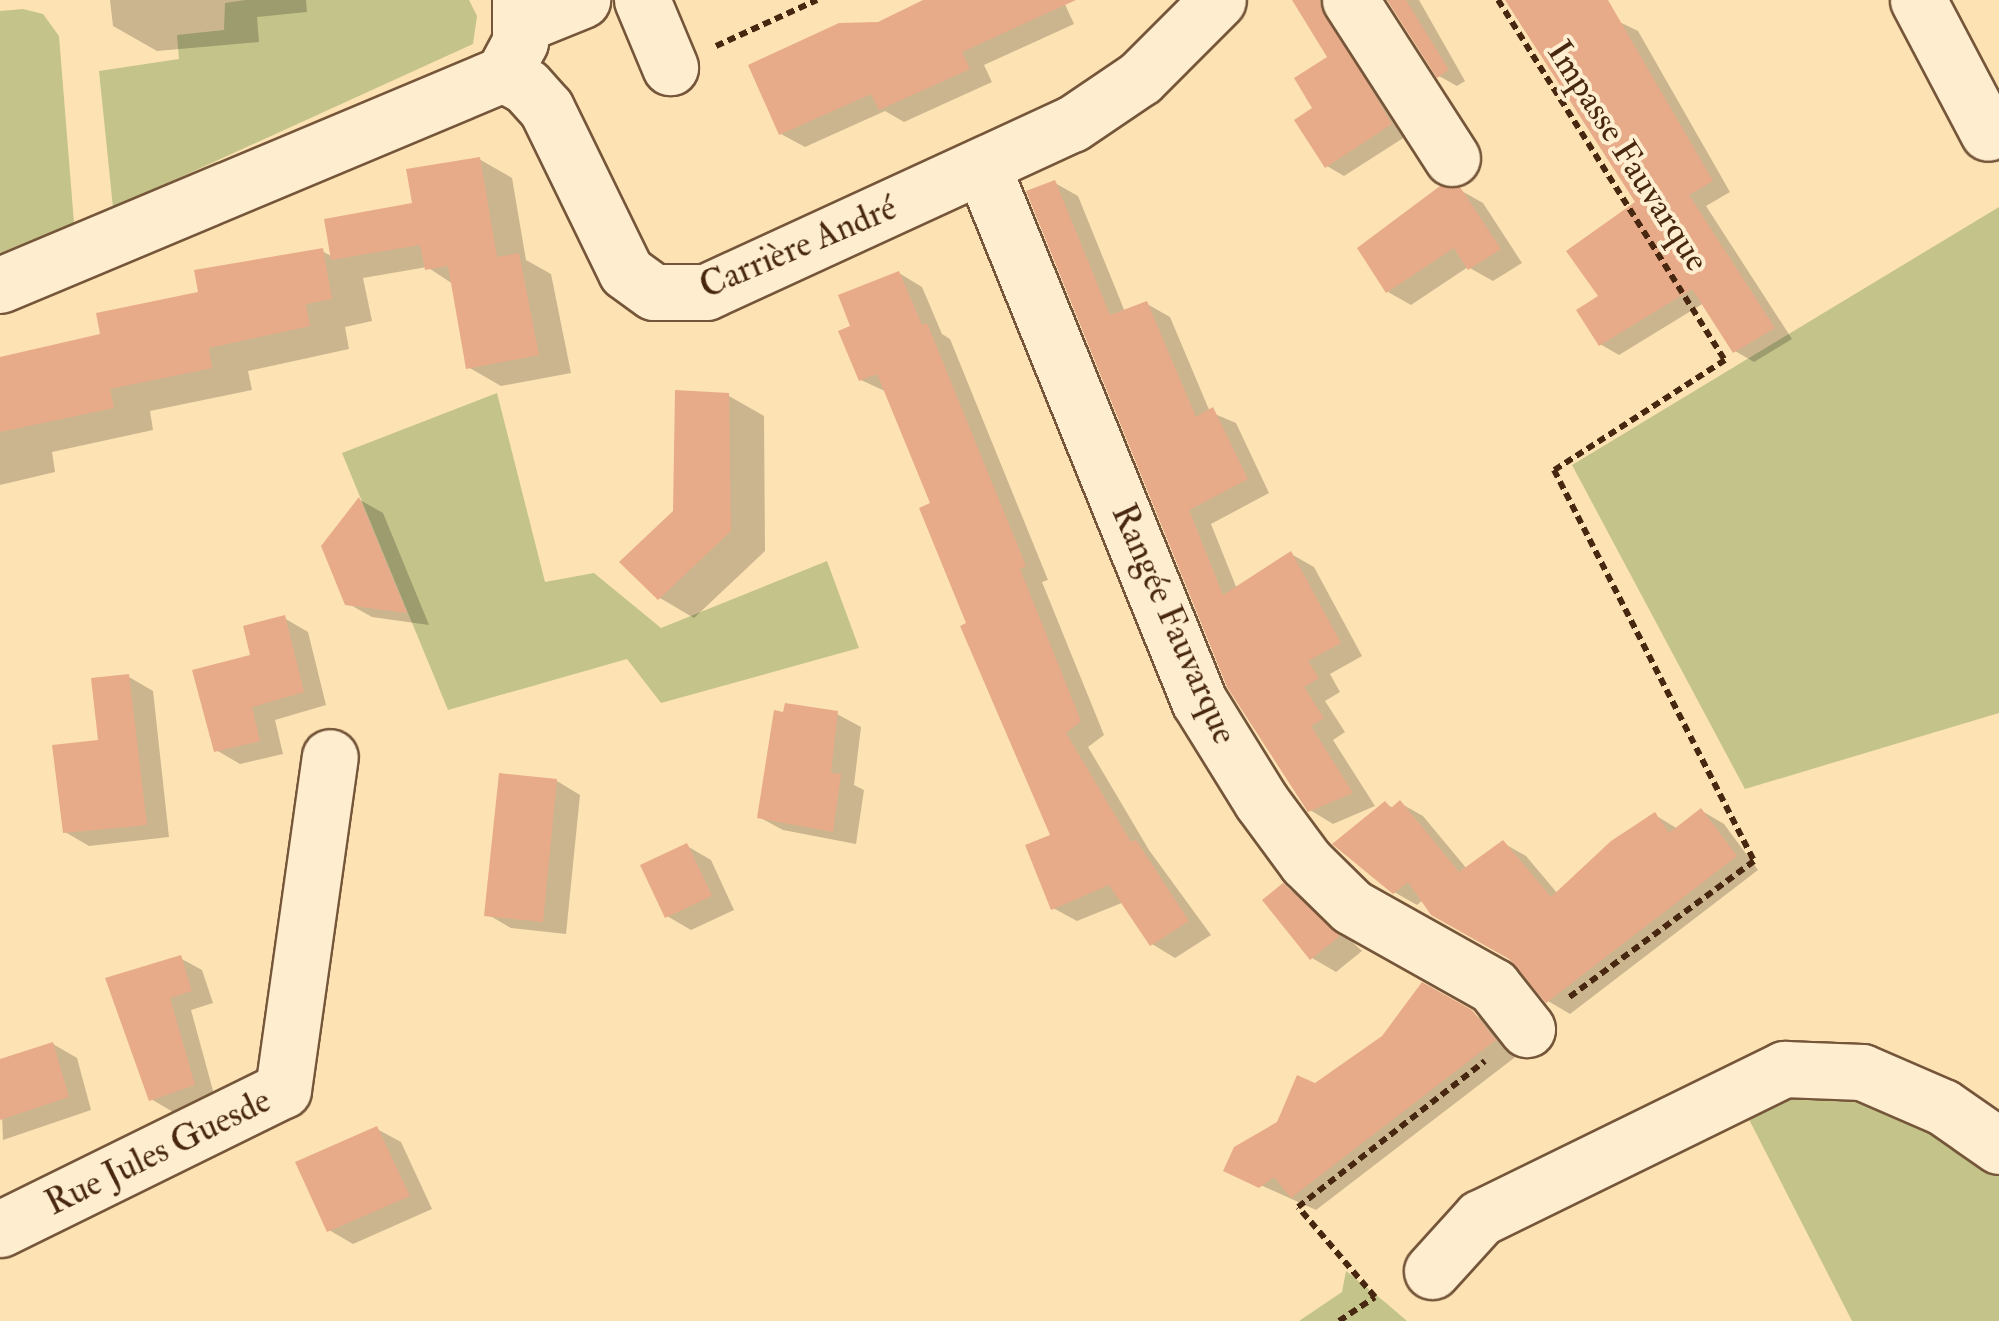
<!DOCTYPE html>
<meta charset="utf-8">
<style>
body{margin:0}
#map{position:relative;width:1999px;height:1321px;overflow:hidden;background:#fde3b3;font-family:"IM FELL Double Pica",serif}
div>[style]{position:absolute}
.green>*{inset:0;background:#c3c38a}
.shadow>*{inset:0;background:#0003}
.building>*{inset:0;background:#e8ab89}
.path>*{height:6px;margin-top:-3px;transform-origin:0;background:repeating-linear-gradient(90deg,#482711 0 8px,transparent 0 13px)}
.roads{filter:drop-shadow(2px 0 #75563a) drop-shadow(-2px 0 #75563a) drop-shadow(0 2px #75563a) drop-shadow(0 -2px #75563a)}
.minor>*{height:55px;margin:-27.5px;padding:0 27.5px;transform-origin:27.5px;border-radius:27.5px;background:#feedce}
span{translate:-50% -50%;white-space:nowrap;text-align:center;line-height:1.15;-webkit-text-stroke:8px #feedce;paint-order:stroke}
.street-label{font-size:35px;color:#482711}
</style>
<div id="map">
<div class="green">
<i style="clip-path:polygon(246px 0,469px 0,477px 16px,473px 44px,113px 208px,99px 71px,179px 59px,177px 35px,224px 30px,225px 3px)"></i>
<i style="clip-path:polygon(23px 9px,43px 14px,59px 36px,74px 223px,0 253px,0 11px)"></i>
<i style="clip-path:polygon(1999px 207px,1999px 713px,1745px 789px,1572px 465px)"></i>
<i style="clip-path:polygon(497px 393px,545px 582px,594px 573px,661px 628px,827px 561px,859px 648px,661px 703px,627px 659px,448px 710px,342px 453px)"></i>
<i style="clip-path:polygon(1784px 1069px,1999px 1146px,1999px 1321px,1852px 1321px,1734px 1090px)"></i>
<i style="clip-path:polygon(1346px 1271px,1386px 1303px,1407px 1321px,1299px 1321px,1342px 1292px)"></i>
</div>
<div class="shadow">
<i style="clip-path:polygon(110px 0,306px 0,307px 12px,257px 17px,259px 42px,157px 51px,113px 26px)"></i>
<i style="clip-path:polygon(929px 0,1063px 0,1074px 24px,984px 65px,992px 82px,904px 122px,885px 111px,805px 147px,781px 134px)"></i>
<i style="clip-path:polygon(1294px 0,1341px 0,1408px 135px,1344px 176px,1327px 166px,1316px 108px,1330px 58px)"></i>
<i style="clip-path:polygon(1387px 0,1419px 0,1465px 81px,1457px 86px,1439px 76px)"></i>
<i style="clip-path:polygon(1509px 0,1574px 0,1638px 31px,1730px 192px,1706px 206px,1792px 339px,1754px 362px,1735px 351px,1704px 303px,1619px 355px,1600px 344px,1601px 297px,1639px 202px)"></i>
<i style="clip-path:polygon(479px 159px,512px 178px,526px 260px,551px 274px,571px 373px,501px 386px,468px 367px,453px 284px,427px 267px,363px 278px,372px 321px,345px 327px,349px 349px,248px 371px,252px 390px,150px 411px,153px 430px,52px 452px,55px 472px,0 485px,0 379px,201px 294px,322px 251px,333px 257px)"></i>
<i style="clip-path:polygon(1055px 183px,1078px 196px,1125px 312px,1147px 304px,1170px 317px,1210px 412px,1236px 423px,1269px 493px,1211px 524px,1237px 589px,1291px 554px,1314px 567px,1362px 656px,1330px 674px,1340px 692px,1325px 701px,1345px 732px,1333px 740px,1375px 806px,1333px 824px,1310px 810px)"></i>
<i style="clip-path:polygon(1460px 190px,1483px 203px,1522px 263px,1493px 281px,1468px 267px,1411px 305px,1388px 292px)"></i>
<i style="clip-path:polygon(899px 273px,922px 287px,942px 334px,950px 339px,1048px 580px,1042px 582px,1104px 735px,1088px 747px,1149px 850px,1211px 935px,1175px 958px,1152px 944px,1124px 902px,1077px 921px,1053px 908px,1053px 836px,969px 625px,933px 505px,887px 392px,861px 380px,853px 327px)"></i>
<i style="clip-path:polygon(729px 396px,764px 416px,765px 551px,694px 618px,660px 598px,675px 513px)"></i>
<i style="clip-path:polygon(360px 500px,383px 513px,429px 625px,372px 617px,347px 603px)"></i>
<i style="clip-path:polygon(284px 618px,308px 632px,326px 705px,275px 720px,283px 754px,240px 764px,216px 750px,253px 657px)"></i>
<i style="clip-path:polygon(129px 677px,153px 691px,169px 837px,89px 846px,65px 832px)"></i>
<i style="clip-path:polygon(837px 714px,861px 727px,854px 785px,864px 790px,856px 844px,783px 830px,759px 817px)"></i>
<i style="clip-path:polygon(557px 781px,580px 795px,566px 934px,511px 928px,487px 914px)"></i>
<i style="clip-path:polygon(1400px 803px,1423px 816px,1467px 869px,1503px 843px,1526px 856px,1558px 894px,1655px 815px,1678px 829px,1702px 811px,1724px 824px,1758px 870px,1570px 1014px,1548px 1001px,1511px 957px,1423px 900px,1417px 905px,1394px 892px,1385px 804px,1394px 808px)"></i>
<i style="clip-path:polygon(687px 846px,711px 860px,734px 910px,691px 930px,667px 916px)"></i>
<i style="clip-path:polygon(1283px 886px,1307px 900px,1362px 951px,1336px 972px,1312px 958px)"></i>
<i style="clip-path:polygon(180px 958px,202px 970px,213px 1003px,191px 1010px,215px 1098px,173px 1112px,151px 1099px,108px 980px)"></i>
<i style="clip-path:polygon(1423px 986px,1496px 1027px,1518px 1055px,1316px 1210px,1227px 1170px,1315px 1086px,1384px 1038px)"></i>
<i style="clip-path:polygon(53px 1044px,77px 1058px,91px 1110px,3px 1140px,0 1061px)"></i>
<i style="clip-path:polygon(377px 1129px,401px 1142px,432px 1209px,353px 1244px,329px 1230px)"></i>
</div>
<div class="building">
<i style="clip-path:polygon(923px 0,1076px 0,962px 52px,970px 69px,879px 110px,871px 94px,779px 135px,748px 65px,839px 23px,878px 22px)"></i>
<i style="clip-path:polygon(1292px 0,1319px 0,1392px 124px,1325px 168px,1294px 120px,1312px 108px,1294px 78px,1327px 57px)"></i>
<i style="clip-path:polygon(1387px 0,1406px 0,1449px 70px,1437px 78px)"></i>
<i style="clip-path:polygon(1505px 0,1608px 0,1713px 181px,1689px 195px,1775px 328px,1733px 353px,1692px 289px,1599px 346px,1576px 310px,1598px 296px,1566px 251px,1635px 202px)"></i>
<i style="clip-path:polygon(480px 157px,497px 257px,519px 253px,539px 355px,466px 369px,448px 266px,425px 270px,420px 245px,331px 260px,324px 219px,412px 203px,406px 169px)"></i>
<i style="clip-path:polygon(1055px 180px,1110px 315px,1147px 301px,1196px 417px,1213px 407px,1248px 479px,1189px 510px,1223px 595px,1291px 551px,1341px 643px,1308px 661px,1319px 678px,1304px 687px,1324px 718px,1311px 726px,1353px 793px,1308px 812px,1227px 687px,1026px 191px)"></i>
<i style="clip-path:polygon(1440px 186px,1460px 187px,1501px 249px,1468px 270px,1454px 248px,1386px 293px,1357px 248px)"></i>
<i style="clip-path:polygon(323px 248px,332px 299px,306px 304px,310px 326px,209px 348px,212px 368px,110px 389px,114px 408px,0 432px,0 357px,100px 334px,96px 313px,198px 292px,194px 270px)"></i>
<i style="clip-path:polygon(899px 271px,922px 325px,927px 323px,1026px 566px,1020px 569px,1081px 721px,1066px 733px,1131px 842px,1136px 840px,1189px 921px,1150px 946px,1109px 885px,1051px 910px,1025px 845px,1050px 835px,960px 626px,966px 623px,919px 508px,930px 503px,877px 374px,859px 381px,838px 331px,850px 326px,838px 295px)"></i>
<i style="clip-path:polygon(675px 390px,729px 393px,731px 531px,658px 600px,619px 562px,673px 511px)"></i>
<i style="clip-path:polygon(359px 497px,407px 613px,345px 605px,321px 546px)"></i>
<i style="clip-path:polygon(285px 615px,304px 692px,252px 707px,260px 741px,214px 752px,192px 670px,250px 655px,243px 626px)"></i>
<i style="clip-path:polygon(129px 674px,147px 825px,63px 833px,52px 745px,98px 740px,91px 678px)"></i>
<i style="clip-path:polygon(785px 703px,838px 711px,831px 773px,841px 774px,833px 832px,757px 818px,774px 710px,783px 712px)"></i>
<i style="clip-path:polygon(499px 773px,557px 779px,543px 922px,484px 916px)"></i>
<i style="clip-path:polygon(1400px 800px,1459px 872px,1503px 840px,1551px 897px,1611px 841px,1655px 812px,1669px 833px,1701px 808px,1737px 856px,1546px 1003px,1509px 959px,1431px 915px,1408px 882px,1393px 894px,1332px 844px,1385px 801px,1391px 808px)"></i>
<i style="clip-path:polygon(687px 843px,712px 896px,665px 918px,640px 865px)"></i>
<i style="clip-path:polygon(1283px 883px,1340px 936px,1310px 960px,1262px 900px)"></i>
<i style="clip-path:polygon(181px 955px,192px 991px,170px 998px,195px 1085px,149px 1101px,105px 978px)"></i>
<i style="clip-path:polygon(1422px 982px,1472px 1010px,1496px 1040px,1291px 1198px,1274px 1177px,1259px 1188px,1223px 1171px,1234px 1147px,1277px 1122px,1297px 1075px,1315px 1083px,1382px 1036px)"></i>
<i style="clip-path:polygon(53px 1042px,69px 1097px,0 1120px,0 1059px)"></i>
<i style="clip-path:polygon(377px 1126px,410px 1196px,327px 1232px,295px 1162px)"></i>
</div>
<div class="path">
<i style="left:1498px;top:0;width:426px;rotate:57.8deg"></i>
<i style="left:1725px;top:360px;width:203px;rotate:147.2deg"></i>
<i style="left:1554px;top:470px;width:439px;rotate:62.9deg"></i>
<i style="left:1754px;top:861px;width:232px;rotate:143.6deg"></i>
<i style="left:716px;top:46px;width:111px;rotate:-24.5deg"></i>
<i style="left:1339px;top:1321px;width:43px;rotate:-33.7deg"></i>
<i style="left:1375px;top:1297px;width:118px;rotate:-130.5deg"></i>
<i style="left:1298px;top:1207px;width:237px;rotate:-38deg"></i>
</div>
<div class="roads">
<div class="minor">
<i style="left:642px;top:0;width:73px;rotate:67.3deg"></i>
<i style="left:1350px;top:0;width:188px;rotate:57.2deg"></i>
<i style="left:1918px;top:0;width:150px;rotate:62.2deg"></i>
<i style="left:523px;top:24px;width:64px;rotate:-22.1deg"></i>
<i style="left:503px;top:74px;width:36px;rotate:-62deg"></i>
<i style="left:520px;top:42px;width:42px;rotate:-90deg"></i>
<i style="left:983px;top:168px;width:575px;rotate:67.94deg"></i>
<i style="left:1199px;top:701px;width:118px;rotate:58.2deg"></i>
<i style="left:1261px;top:801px;width:76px;rotate:53.6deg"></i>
<i style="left:1306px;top:862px;width:64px;rotate:44.4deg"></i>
<i style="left:1352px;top:907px;width:162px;rotate:29.3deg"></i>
<i style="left:1493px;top:986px;width:55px;rotate:51.7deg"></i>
<i style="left:0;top:285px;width:545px;rotate:-22.76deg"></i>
<i style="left:503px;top:74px;width:26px;rotate:28deg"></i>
<i style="left:526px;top:86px;width:30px;rotate:48deg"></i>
<i style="left:546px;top:108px;width:182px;rotate:64deg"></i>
<i style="left:626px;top:272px;width:34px;rotate:36deg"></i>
<i style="left:654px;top:292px;width:52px"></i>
<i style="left:706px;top:292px;width:403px;rotate:-24.7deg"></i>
<i style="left:1072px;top:124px;width:82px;rotate:-34.1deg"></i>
<i style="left:1140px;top:78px;width:110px;rotate:-45deg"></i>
<i style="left:0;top:1229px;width:315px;rotate:-26.2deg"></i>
<i style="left:283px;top:1090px;width:336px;rotate:-82deg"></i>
<i style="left:1432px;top:1271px;width:72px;rotate:-47.8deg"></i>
<i style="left:1480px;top:1218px;width:339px;rotate:-26.1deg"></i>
<i style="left:1784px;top:1069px;width:78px;rotate:2.2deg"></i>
<i style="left:1862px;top:1072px;width:88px;rotate:23.4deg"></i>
<i style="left:1943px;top:1107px;width:68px;rotate:34.9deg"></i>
</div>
</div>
<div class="street-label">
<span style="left:1628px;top:156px;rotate:57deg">Impasse Fauvarque</span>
<span style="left:798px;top:247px;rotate:-23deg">Carrière André</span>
<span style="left:1174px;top:624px;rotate:66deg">Rangée Fauvarque</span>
<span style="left:158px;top:1152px;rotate:-26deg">Rue Jules Guesde</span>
</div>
</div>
